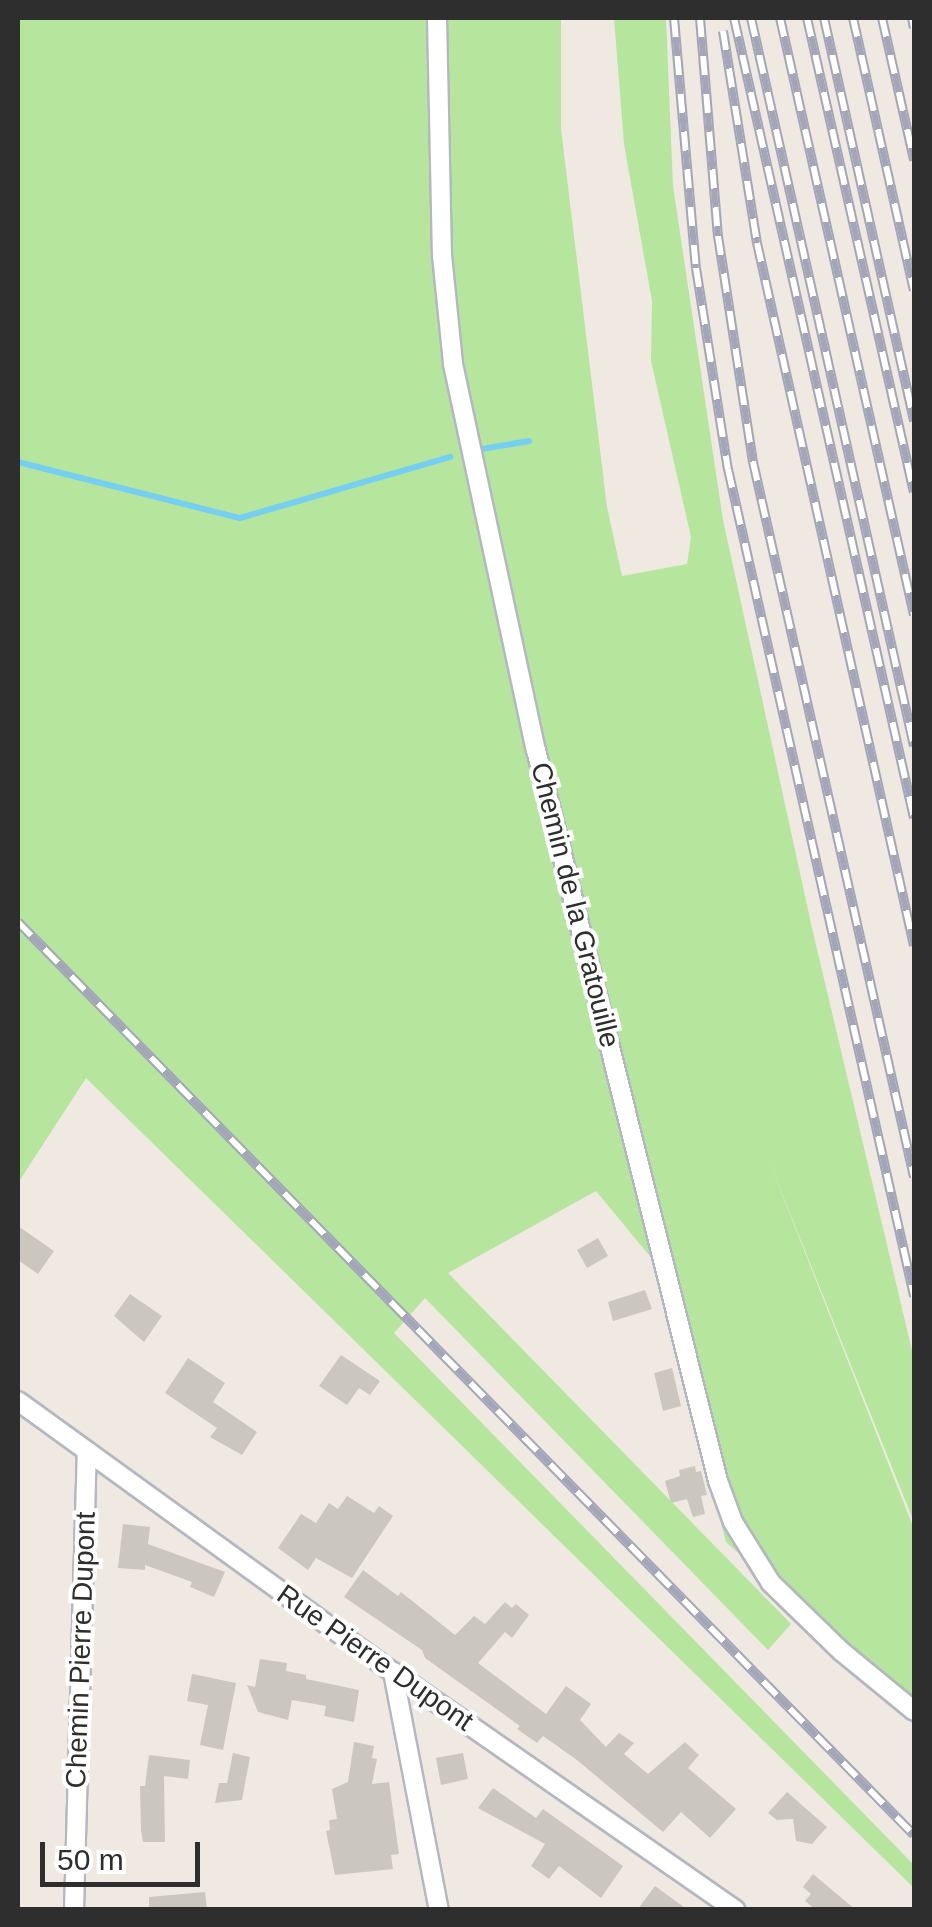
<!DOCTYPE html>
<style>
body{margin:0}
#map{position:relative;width:932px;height:1927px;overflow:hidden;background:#efe9e1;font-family:Arial,sans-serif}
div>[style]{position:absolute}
.green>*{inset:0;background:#b6e59e}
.stream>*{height:6px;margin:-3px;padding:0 3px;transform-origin:3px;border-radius:3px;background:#75cff0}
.building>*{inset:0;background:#cbc7bf}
.roads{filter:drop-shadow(2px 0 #b4b7c1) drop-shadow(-2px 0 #b4b7c1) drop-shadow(0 2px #b4b7c1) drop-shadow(0 -2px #b4b7c1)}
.minor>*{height:18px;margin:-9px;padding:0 9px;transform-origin:9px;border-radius:9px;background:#fff}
.rail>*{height:10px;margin-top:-5px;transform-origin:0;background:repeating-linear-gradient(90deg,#fff 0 19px,#a3a6b8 0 38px);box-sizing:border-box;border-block:2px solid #a3a6b8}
span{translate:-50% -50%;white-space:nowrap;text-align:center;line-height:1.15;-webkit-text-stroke:8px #fff;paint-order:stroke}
.street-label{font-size:28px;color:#2e2e2e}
.frame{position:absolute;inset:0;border:20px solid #2e2e2e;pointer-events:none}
.scale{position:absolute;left:40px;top:1842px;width:160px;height:45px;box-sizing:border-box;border:5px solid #2e2e2e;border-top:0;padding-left:12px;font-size:30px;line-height:35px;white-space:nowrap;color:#2e2e2e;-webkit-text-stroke:8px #fff;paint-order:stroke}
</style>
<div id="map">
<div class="green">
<i style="clip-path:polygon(18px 18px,561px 18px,561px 129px,607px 507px,622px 576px,687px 564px,691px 537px,651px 361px,652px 301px,624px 144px,614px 18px,666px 18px,673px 186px,723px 520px,812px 928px,914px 1359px,914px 1522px,765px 1151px,914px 1529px,914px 1709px,726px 1542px,653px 1260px,596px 1191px,448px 1273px,791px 1624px,768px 1650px,425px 1298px,394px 1333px,914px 1865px,914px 1888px,86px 1078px,18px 1183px)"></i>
</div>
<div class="stream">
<i style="left:476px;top:450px;width:54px;rotate:-9.6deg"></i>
<i style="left:18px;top:462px;width:229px;rotate:14.2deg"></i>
<i style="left:240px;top:518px;width:219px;rotate:-16.2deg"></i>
</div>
<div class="building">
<i style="clip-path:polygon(18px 1226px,54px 1251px,38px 1274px,18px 1260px)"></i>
<i style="clip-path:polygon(598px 1238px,608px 1256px,587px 1268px,577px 1250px)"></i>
<i style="clip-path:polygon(645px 1290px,652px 1309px,613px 1321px,608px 1302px)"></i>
<i style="clip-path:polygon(130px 1294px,162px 1316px,144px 1342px,114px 1316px)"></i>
<i style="clip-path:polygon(341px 1355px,380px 1381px,370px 1395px,359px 1388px,347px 1405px,319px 1386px)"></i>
<i style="clip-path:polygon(188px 1358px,225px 1383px,213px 1402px,257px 1432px,242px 1455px,210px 1437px,217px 1428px,165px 1393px)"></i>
<i style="clip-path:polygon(672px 1368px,681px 1406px,663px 1411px,654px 1373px)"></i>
<i style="clip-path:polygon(695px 1466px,696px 1472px,701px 1471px,707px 1495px,701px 1496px,705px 1514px,693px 1517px,687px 1499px,671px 1503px,665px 1481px,680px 1476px,679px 1470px)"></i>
<i style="clip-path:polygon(347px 1496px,374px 1513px,379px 1506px,393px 1516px,352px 1578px,316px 1558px,308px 1570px,278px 1548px,301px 1514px,316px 1523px,329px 1503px,338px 1509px)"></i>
<i style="clip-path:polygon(123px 1524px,150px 1527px,148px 1544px,225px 1572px,214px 1597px,190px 1587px,192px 1582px,145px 1565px,145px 1570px,118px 1568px)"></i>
<i style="clip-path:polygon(363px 1570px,398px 1596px,401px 1592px,455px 1635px,474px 1616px,485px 1624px,505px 1602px,512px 1608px,516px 1604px,529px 1615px,512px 1638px,505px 1632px,478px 1663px,546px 1714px,566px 1686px,591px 1704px,580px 1720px,606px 1747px,619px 1733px,634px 1743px,624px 1754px,648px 1774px,685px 1742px,699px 1755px,688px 1768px,736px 1809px,710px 1838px,681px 1812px,663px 1832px,577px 1760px,543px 1736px,537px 1743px,517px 1729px,520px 1726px,425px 1658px,422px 1650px,344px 1597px)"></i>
<i style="clip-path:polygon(260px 1659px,287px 1663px,286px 1671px,306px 1675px,306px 1679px,359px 1690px,354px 1722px,324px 1716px,326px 1706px,292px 1700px,288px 1720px,258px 1712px,247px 1685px,255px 1687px)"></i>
<i style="clip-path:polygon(192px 1674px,236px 1683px,223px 1750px,200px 1745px,208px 1705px,187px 1701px)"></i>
<i style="clip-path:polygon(354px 1742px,374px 1746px,372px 1758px,377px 1759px,372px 1784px,389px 1782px,399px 1854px,391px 1855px,393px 1869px,335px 1875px,326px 1831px,330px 1830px,329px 1820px,337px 1819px,332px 1789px,348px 1782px)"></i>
<i style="clip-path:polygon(233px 1753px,250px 1757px,242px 1800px,215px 1803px,219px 1783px,227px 1783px)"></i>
<i style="clip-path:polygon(463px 1753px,468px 1779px,441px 1785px,436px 1758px)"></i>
<i style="clip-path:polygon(149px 1755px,190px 1760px,188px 1779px,164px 1776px,165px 1842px,143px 1842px,141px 1831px,140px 1786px,145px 1786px)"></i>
<i style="clip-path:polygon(493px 1788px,536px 1818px,543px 1809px,623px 1866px,601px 1898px,559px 1866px,549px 1879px,531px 1866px,545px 1844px,478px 1808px)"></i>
<i style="clip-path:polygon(787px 1792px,827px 1827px,812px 1844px,796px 1841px,793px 1819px,777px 1820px,768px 1813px)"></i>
<i style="clip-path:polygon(813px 1874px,856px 1910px,816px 1910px,805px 1901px,811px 1894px,803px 1887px)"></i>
<i style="clip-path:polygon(655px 1886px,688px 1910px,637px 1910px)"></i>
<i style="clip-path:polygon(205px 1892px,207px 1910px,149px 1910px,149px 1897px)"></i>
</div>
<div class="roads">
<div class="minor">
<i style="left:437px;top:18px;width:237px;rotate:88.8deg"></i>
<i style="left:442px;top:255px;width:110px;rotate:84.2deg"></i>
<i style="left:453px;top:364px;width:395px;rotate:77.9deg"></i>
<i style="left:536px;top:750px;width:753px;rotate:76.02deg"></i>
<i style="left:718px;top:1481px;width:44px;rotate:69.9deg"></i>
<i style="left:733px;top:1522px;width:72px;rotate:58.1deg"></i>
<i style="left:771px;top:1583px;width:98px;rotate:44.2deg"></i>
<i style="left:841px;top:1651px;width:94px;rotate:39.4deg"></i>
<i style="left:18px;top:1401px;width:463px;rotate:35.9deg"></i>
<i style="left:393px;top:1672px;width:417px;rotate:34.8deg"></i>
<i style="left:393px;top:1672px;width:242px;rotate:79.1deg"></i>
<i style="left:74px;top:1910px;width:459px;rotate:-88.4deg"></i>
</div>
</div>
<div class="rail">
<i style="left:674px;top:18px;width:251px;rotate:85deg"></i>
<i style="left:696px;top:268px;width:204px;rotate:81deg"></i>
<i style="left:728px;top:469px;width:848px;rotate:77.32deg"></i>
<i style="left:700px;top:18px;width:219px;rotate:85.3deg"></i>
<i style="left:718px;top:236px;width:229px;rotate:81.2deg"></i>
<i style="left:753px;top:462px;width:733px;rotate:77.31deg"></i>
<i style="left:734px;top:18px;width:820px;rotate:77.32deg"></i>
<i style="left:751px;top:18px;width:746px;rotate:77.38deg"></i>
<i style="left:780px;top:18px;width:612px;rotate:77.35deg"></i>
<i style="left:807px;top:18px;width:486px;rotate:77.3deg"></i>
<i style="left:824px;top:18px;width:413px;rotate:77.4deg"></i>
<i style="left:853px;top:18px;width:279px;rotate:77.4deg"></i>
<i style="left:882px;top:18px;width:146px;rotate:77.3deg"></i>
<i style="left:912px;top:18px;width:10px;rotate:79deg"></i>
<i style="left:723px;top:31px;width:215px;rotate:80.9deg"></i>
<i style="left:757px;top:243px;width:720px;rotate:77.41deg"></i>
<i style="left:18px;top:922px;width:1279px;rotate:45.54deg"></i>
</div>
<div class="street-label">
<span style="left:575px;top:905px;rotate:76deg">Chemin de la Gratouille</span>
<span style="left:81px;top:1650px;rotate:-88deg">Chemin Pierre Dupont</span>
<span style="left:375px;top:1658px;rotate:35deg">Rue Pierre Dupont</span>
</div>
<div class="frame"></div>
<div class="scale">50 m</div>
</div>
